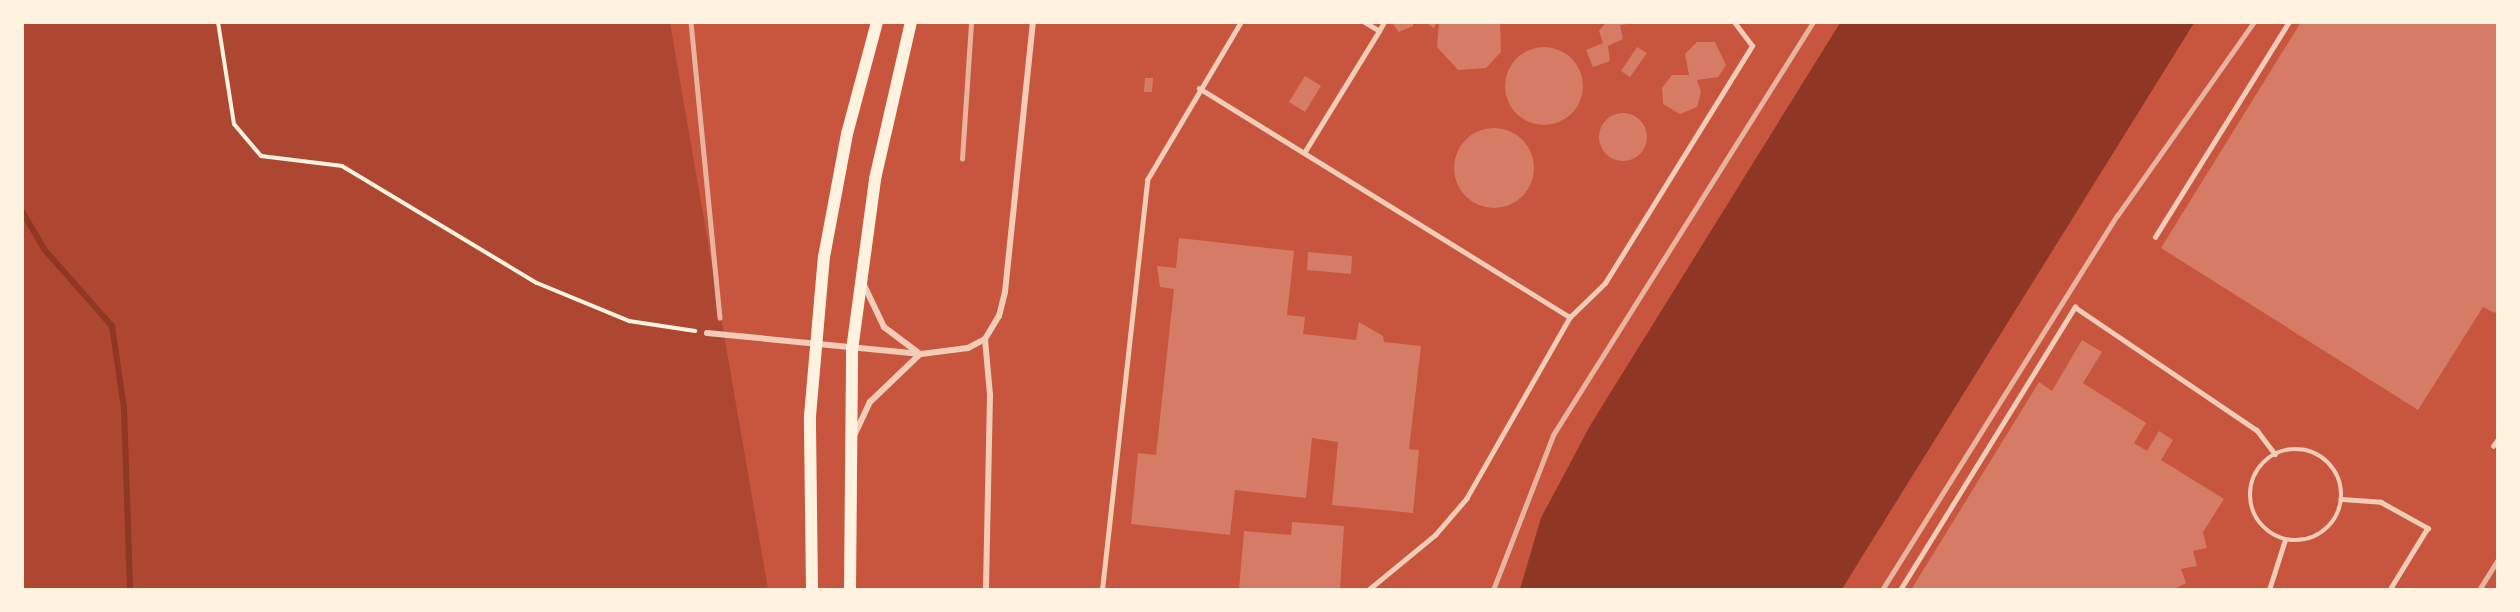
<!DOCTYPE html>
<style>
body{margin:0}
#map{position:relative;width:2520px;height:612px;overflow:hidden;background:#c8553d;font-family:Roboto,sans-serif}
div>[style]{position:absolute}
.green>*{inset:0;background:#ae4732}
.water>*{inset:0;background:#8f3625}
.stream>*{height:6px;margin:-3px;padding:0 3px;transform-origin:3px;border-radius:3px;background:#8f3625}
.building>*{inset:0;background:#d67c66}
.round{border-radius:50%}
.path>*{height:4px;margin:-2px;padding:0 2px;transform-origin:2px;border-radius:2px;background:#fff3e0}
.service>*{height:4.5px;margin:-2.25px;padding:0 2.25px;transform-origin:2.25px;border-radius:2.25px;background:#f1ccb7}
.service>.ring{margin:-2.25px;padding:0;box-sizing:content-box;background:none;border:4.5px solid #f1ccb7;border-radius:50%}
.minor>*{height:6px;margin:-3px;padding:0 3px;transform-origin:3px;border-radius:3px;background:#f1ccb7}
.secondary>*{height:12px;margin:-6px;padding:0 6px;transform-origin:6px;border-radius:6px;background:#fff3e0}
.rail>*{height:4.5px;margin:-2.25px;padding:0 2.25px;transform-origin:2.25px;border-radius:2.25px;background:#e9b49f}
span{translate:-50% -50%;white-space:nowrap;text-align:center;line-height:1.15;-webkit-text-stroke:4.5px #fff3e0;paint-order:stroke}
.frame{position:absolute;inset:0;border:24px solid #fff3e0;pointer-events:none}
</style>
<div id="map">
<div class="green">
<i style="clip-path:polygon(22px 23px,670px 23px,768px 589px,23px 589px)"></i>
</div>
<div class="water">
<i style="clip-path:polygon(1840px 23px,2194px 23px,1842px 589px,1520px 589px,1541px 518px,1591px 424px)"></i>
</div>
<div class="stream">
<i style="left:22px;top:211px;width:44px;rotate:59.9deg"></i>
<i style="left:44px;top:249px;width:103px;rotate:48.6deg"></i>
<i style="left:112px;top:326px;width:83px;rotate:81.7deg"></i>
<i style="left:124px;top:408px;width:182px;rotate:88.1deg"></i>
</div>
<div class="building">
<i style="clip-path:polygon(1391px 22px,1413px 22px,1413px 26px,1399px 32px)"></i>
<i style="clip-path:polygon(1425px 22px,1437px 22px,1434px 28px)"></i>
<i style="clip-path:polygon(1439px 22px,1500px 22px,1501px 52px,1486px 68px,1458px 70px,1437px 47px)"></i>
<i style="clip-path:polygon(1606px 22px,1635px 23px,1620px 25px,1623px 39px,1608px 46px,1610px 61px,1593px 67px,1586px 50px,1603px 43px,1599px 31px)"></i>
<i style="clip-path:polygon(2301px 22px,2498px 22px,2498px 309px,2495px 313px,2483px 307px,2418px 410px,2161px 248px)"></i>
<i style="clip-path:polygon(1697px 42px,1715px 42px,1726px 65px,1718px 77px,1697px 80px,1701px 92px,1697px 107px,1680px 114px,1663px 104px,1662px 88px,1672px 75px,1689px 75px,1685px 54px)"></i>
<i class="round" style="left:1505px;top:47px;width:78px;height:78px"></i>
<i style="clip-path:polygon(1637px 47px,1647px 53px,1630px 77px,1621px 71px)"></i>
<i style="clip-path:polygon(1305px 76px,1321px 86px,1305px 112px,1289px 102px)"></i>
<i style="clip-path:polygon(1145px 78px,1153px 78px,1152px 92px,1144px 92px)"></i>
<i class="round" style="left:1599px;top:113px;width:48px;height:48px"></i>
<i class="round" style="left:1454px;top:128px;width:80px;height:80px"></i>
<i style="clip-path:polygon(1179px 238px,1294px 251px,1287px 315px,1305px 317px,1303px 334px,1356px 340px,1359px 322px,1383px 336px,1384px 342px,1421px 346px,1409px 449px,1419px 450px,1413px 513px,1332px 505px,1338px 442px,1312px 438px,1306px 498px,1235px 490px,1230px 535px,1131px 524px,1138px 453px,1156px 455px,1174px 289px,1160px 287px,1157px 266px,1176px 268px)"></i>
<i style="clip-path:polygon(1308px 252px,1352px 256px,1351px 274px,1307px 270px)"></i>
<i style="clip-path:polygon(2082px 340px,2102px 352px,2083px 383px,2146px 423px,2134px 443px,2147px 451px,2159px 431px,2173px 440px,2161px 460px,2224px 499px,2203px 532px,2207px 548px,2193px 551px,2197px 566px,2181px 569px,2186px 583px,2172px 590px,1911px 590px,2039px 382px,2052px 391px)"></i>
<i style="clip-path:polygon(1292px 522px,1344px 526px,1340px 590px,1239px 590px,1244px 531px,1291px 535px)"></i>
</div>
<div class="path">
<i style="left:218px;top:22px;width:103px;rotate:81.1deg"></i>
<i style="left:234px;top:124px;width:42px;rotate:49.8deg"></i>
<i style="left:261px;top:156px;width:82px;rotate:7deg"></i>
<i style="left:342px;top:166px;width:227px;rotate:31deg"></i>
<i style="left:537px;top:283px;width:100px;rotate:22.4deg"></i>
<i style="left:629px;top:321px;width:67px;rotate:8.6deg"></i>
</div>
<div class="service">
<i style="left:1379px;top:31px;width:10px;rotate:-61deg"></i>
<i style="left:1199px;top:88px;width:436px;rotate:31.7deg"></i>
<i style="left:1304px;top:153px;width:143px;rotate:-58.4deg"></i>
<i style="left:1379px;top:31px;width:17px;rotate:-149deg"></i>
<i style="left:2155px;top:237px;width:253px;rotate:-58.1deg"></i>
<i style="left:2493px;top:446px;width:9px;rotate:-54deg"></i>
<i class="ring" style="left:2250px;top:449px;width:87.5px;height:87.5px"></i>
<i style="left:2342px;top:499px;width:39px;rotate:4deg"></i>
<i style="left:2381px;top:502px;width:54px;rotate:29deg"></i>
<i style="left:2428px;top:528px;width:73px;rotate:121.5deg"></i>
<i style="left:1102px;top:590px;width:412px;rotate:-83.7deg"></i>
<i style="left:1147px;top:180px;width:184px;rotate:-59.3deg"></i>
<i style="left:1368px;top:590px;width:87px;rotate:-39.4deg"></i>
<i style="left:1435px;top:535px;width:48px;rotate:-49.3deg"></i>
<i style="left:1466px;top:499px;width:210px;rotate:-60.3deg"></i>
<i style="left:1570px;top:317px;width:49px;rotate:-44.2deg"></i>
<i style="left:1605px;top:283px;width:279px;rotate:-58.2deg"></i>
<i style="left:1752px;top:46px;width:30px;rotate:-127deg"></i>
<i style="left:1900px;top:590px;width:333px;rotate:-58.3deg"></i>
<i style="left:2075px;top:307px;width:220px;rotate:34.1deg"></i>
<i style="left:2257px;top:430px;width:30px;rotate:53deg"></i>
<i style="left:2269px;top:590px;width:52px;rotate:-72.3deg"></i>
</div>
<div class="minor">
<i style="left:864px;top:285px;width:47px;rotate:64.5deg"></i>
<i style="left:884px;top:327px;width:45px;rotate:36.9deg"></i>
<i style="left:707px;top:333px;width:215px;rotate:5.6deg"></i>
<i style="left:921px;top:354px;width:47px;rotate:-7.3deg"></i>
<i style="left:968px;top:348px;width:19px;rotate:-28deg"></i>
<i style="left:985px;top:339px;width:27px;rotate:-59deg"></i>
<i style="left:999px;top:316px;width:25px;rotate:-76deg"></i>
<i style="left:1005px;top:292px;width:271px;rotate:-84.1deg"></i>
<i style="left:985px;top:339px;width:56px;rotate:84.9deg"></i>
<i style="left:990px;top:395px;width:195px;rotate:91.2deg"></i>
<i style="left:854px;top:436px;width:38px;rotate:-65deg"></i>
<i style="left:870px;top:402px;width:69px;rotate:-43.8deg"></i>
</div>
<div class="secondary">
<i style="left:812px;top:590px;width:174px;rotate:-90.7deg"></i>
<i style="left:810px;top:416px;width:160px;rotate:-85deg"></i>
<i style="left:824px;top:257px;width:125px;rotate:-79.4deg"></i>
<i style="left:847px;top:134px;width:116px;rotate:-75deg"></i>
<i style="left:850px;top:590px;width:240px;rotate:-89.5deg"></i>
<i style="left:852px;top:350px;width:173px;rotate:-82.3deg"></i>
<i style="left:875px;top:179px;width:161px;rotate:-77.1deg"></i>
</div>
<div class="rail">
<i style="left:691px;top:22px;width:297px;rotate:84.4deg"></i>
<i style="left:962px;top:159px;width:137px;rotate:-86.2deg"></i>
<i style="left:1493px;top:590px;width:166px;rotate:-68.8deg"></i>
<i style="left:1553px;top:435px;width:488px;rotate:-57.8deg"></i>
<i style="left:1882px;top:590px;width:442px;rotate:-57.9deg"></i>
<i style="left:2117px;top:216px;width:237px;rotate:-54.8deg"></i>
<i style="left:2479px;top:590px;width:36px;rotate:-58deg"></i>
</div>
<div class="frame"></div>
</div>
